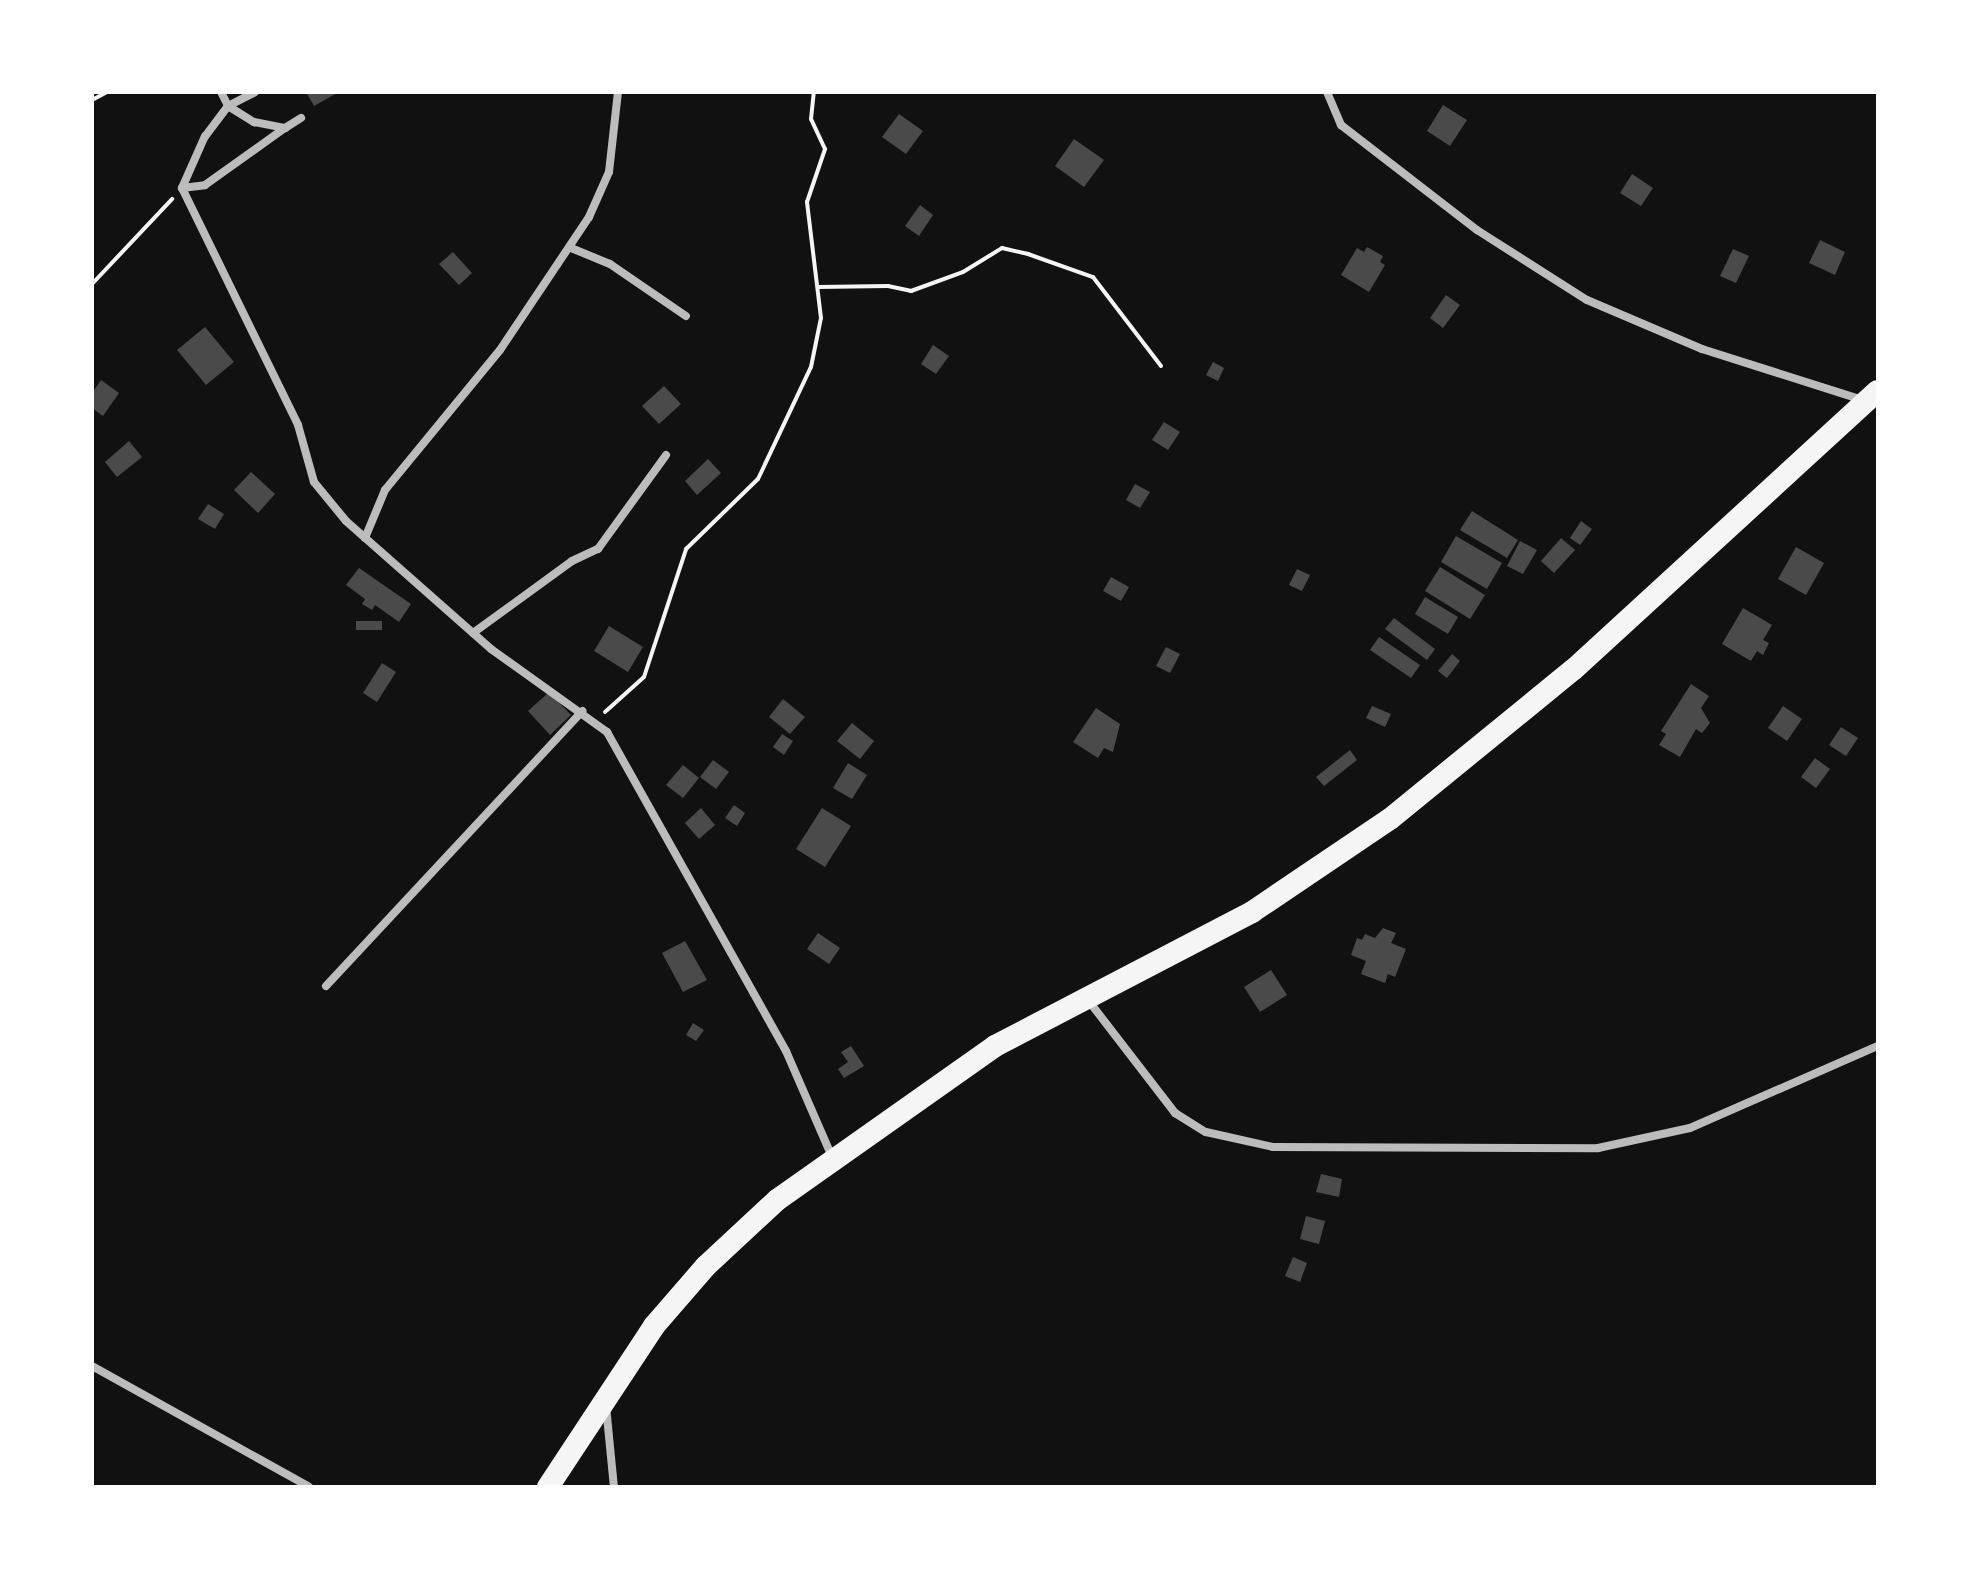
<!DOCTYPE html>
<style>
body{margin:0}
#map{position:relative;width:1970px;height:1579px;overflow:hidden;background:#111;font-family:"Varela Round",sans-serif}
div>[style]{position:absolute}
.building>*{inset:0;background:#4a4a4a}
.path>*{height:4px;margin:-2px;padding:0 2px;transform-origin:2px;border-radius:2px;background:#f5f5f5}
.minor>*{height:8px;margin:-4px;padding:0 4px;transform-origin:4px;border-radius:4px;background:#bcbcbc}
.trunk>*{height:22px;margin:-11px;padding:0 11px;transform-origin:11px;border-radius:11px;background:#f5f5f5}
span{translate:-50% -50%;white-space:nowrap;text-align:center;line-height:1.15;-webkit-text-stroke:6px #fff;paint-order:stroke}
.frame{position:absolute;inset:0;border:94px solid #fff;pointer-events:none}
</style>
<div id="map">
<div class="building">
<i style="clip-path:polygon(306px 92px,339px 92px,314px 106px)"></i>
<i style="clip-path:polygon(1443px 105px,1467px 120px,1450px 146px,1427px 131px)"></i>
<i style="clip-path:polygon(899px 114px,923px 131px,906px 154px,882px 137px)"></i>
<i style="clip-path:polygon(1074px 139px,1104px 160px,1084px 187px,1055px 166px)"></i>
<i style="clip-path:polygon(1632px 174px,1653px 188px,1641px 206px,1620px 193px)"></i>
<i style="clip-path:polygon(920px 205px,933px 215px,919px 236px,905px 226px)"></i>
<i style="clip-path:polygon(1820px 240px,1845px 252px,1835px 275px,1809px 263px)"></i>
<i style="clip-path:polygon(1367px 247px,1383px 256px,1380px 262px,1385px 265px,1369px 292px,1341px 275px,1357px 248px,1364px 252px)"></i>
<i style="clip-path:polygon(1733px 249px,1749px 256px,1736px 283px,1720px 276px)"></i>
<i style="clip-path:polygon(453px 252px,472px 273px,459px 285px,439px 264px)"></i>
<i style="clip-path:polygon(1446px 295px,1460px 305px,1443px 328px,1430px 318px)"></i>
<i style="clip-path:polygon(205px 327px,234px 362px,206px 385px,177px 350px)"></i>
<i style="clip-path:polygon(933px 345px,949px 356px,936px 374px,921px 364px)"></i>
<i style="clip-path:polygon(1213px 362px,1224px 368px,1218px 381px,1206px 375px)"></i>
<i style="clip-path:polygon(101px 380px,119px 393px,103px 416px,92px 408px,92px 393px)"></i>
<i style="clip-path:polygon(664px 386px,681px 404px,659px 424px,642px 406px)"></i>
<i style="clip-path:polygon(1164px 422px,1180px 432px,1168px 450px,1152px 440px)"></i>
<i style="clip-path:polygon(129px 441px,142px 457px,117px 477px,105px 462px)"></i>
<i style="clip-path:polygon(708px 459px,721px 473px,697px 495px,685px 481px)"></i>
<i style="clip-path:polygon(251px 472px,275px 494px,258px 513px,234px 490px)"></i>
<i style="clip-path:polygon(1135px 484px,1150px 492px,1140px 508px,1126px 500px)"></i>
<i style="clip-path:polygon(208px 504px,224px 514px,215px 529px,198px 519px)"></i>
<i style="clip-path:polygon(1472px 511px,1518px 540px,1507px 558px,1460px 530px)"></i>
<i style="clip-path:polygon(1581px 521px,1592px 529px,1580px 545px,1570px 538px)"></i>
<i style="clip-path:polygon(1456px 536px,1502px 563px,1487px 589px,1441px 562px)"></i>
<i style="clip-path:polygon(1561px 538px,1575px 550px,1554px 573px,1541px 561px)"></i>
<i style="clip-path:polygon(1520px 541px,1537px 550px,1523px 574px,1507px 566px)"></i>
<i style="clip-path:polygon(1796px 547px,1824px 563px,1806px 595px,1778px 579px)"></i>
<i style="clip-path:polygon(1440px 567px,1485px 595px,1470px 619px,1425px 591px)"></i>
<i style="clip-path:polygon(359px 568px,411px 604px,399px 622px,375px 605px,372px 610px,362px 604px,365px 599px,346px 585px)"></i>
<i style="clip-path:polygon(1297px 569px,1310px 575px,1302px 591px,1289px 585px)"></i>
<i style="clip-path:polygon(1111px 577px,1129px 587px,1121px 601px,1103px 591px)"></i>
<i style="clip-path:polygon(1425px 597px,1458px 617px,1448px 634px,1415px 614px)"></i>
<i style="clip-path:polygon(1743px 608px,1772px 625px,1763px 640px,1769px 643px,1763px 655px,1757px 651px,1751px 661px,1722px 644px)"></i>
<i style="clip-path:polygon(1394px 618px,1435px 649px,1427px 660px,1385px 629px)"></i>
<i style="clip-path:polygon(356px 621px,382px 621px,382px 630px,356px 630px)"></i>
<i style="clip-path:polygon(609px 626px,643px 647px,628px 672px,594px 651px)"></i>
<i style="clip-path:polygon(1379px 637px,1420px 665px,1411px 678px,1370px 650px)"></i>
<i style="clip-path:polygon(1166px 647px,1180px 654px,1170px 673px,1156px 666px)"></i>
<i style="clip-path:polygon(1452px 654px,1460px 661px,1447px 678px,1438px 671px)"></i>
<i style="clip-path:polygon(382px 663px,396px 672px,377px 702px,363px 693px)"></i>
<i style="clip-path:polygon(1691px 684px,1709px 696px,1701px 708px,1710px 723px,1702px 733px,1696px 729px,1680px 757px,1659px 745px,1666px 734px,1661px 731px)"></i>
<i style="clip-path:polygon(549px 692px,571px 715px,550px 735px,528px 711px)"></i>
<i style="clip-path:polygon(783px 699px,805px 717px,790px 734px,769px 717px)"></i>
<i style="clip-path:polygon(1372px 706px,1391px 714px,1385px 727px,1366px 718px)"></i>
<i style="clip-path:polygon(1783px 706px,1802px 719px,1787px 741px,1768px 728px)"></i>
<i style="clip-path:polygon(1096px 708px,1120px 724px,1113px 752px,1104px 748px,1098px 758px,1073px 742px)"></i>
<i style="clip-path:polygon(852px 723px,874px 741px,860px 759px,837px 741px)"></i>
<i style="clip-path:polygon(1841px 727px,1858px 738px,1846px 756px,1829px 745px)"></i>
<i style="clip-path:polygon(782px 734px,793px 741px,784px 755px,773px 747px)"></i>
<i style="clip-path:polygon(1350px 750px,1357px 760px,1324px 786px,1316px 777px)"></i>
<i style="clip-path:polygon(1815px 758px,1830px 769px,1816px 788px,1801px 777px)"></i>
<i style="clip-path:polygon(713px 760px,729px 772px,716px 789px,700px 777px)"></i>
<i style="clip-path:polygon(848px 763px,867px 775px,852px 799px,833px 788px)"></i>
<i style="clip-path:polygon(683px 765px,699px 778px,683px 798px,666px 785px)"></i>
<i style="clip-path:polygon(734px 805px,745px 813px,737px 826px,725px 818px)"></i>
<i style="clip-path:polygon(701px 808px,715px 825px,699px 839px,685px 823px)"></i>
<i style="clip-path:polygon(822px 808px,851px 826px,825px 867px,796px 849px)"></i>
<i style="clip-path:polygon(1383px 928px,1396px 933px,1391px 943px,1406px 949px,1395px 977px,1388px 974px,1385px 983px,1361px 974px,1366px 961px,1351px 955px,1357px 938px,1362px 940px,1365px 934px,1375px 938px)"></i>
<i style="clip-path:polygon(818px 933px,840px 948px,829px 964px,807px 949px)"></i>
<i style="clip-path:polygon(685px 941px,707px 980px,683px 992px,662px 953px)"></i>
<i style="clip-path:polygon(1271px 970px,1287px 995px,1260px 1012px,1244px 987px)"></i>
<i style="clip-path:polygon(693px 1023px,704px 1030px,696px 1041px,686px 1035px)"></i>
<i style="clip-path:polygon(851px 1046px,864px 1066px,844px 1078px,838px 1069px,848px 1062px,841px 1052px)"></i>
<i style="clip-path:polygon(1321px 1174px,1342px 1179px,1339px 1197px,1316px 1192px)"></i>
<i style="clip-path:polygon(1306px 1216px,1325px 1221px,1319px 1244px,1300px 1239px)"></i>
<i style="clip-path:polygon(1293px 1257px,1307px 1263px,1300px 1282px,1285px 1276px)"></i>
</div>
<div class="path">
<i style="left:92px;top:100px;width:17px;rotate:-28deg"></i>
<i style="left:92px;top:284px;width:117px;rotate:-46.7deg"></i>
<i style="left:818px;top:287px;width:70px;rotate:-0.8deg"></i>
<i style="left:888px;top:286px;width:24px;rotate:12deg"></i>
<i style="left:911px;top:291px;width:55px;rotate:-20.1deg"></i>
<i style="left:963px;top:272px;width:46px;rotate:-31.6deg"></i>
<i style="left:1002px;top:248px;width:27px;rotate:13deg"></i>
<i style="left:1028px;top:254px;width:69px;rotate:19.5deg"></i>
<i style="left:1093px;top:277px;width:112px;rotate:52.6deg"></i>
<i style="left:605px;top:712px;width:52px;rotate:-41.9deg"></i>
<i style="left:644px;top:677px;width:135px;rotate:-71.8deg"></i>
<i style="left:686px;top:549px;width:100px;rotate:-44.2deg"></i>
<i style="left:758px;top:479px;width:124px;rotate:-64.7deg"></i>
<i style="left:811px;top:367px;width:50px;rotate:-78.5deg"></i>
<i style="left:821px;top:318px;width:117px;rotate:-96.9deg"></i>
<i style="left:807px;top:202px;width:56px;rotate:-71.2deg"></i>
<i style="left:825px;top:149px;width:33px;rotate:-115deg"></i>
<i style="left:811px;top:119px;width:27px;rotate:-84deg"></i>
</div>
<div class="minor">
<i style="left:221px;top:92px;width:16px;rotate:63deg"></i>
<i style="left:228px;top:106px;width:38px;rotate:127deg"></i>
<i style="left:205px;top:136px;width:57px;rotate:113.9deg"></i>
<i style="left:182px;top:188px;width:264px;rotate:63.9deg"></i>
<i style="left:298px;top:425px;width:59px;rotate:74.3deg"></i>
<i style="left:314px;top:482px;width:50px;rotate:50.6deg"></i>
<i style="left:346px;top:521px;width:193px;rotate:41.4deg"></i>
<i style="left:491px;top:649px;width:143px;rotate:35.6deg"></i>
<i style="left:607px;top:732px;width:366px;rotate:60.7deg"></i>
<i style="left:786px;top:1051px;width:116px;rotate:66.5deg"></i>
<i style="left:1327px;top:92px;width:36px;rotate:67deg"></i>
<i style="left:1341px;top:125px;width:172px;rotate:37.7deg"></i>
<i style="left:1477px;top:230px;width:130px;rotate:32.5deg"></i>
<i style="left:1587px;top:300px;width:125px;rotate:23.1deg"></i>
<i style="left:1702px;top:349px;width:169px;rotate:17.6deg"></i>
<i style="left:228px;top:106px;width:31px;rotate:32deg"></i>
<i style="left:254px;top:122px;width:32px;rotate:11deg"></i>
<i style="left:285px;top:128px;width:19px;rotate:-32deg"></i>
<i style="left:228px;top:106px;width:30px;rotate:-27deg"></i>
<i style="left:182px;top:188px;width:23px;rotate:-7deg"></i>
<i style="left:205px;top:185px;width:98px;rotate:-35.5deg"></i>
<i style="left:571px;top:248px;width:42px;rotate:22.3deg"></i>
<i style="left:610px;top:264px;width:92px;rotate:34.4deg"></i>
<i style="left:365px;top:538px;width:52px;rotate:-67.4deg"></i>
<i style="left:385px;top:490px;width:181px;rotate:-50.6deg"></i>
<i style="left:500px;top:350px;width:160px;rotate:-56.2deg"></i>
<i style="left:589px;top:217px;width:49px;rotate:-66deg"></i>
<i style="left:609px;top:172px;width:81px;rotate:-83.6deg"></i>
<i style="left:473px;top:633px;width:122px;rotate:-36deg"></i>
<i style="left:572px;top:561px;width:29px;rotate:-25deg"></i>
<i style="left:598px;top:549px;width:116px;rotate:-54.1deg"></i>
<i style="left:326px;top:986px;width:376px;rotate:-47deg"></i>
<i style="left:1088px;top:1000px;width:143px;rotate:52.4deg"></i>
<i style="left:1175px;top:1113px;width:36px;rotate:32deg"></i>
<i style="left:1206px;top:1132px;width:69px;rotate:12.6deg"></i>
<i style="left:1273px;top:1147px;width:325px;rotate:0.2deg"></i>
<i style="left:1598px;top:1148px;width:94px;rotate:-12.3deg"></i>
<i style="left:1690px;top:1128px;width:205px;rotate:-23.6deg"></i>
<i style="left:92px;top:1366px;width:248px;rotate:29.1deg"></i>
<i style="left:606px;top:1406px;width:81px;rotate:84.4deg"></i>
</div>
<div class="trunk">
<i style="left:548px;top:1487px;width:193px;rotate:-56.6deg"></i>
<i style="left:654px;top:1326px;width:79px;rotate:-49.1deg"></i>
<i style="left:706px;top:1266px;width:97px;rotate:-42.9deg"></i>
<i style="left:777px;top:1200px;width:267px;rotate:-35.2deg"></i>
<i style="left:995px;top:1046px;width:290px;rotate:-27.5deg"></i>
<i style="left:1252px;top:912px;width:166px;rotate:-34deg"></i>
<i style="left:1390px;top:819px;width:236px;rotate:-39.2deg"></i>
<i style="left:1573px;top:670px;width:413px;rotate:-42.5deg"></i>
</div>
<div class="frame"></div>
</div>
